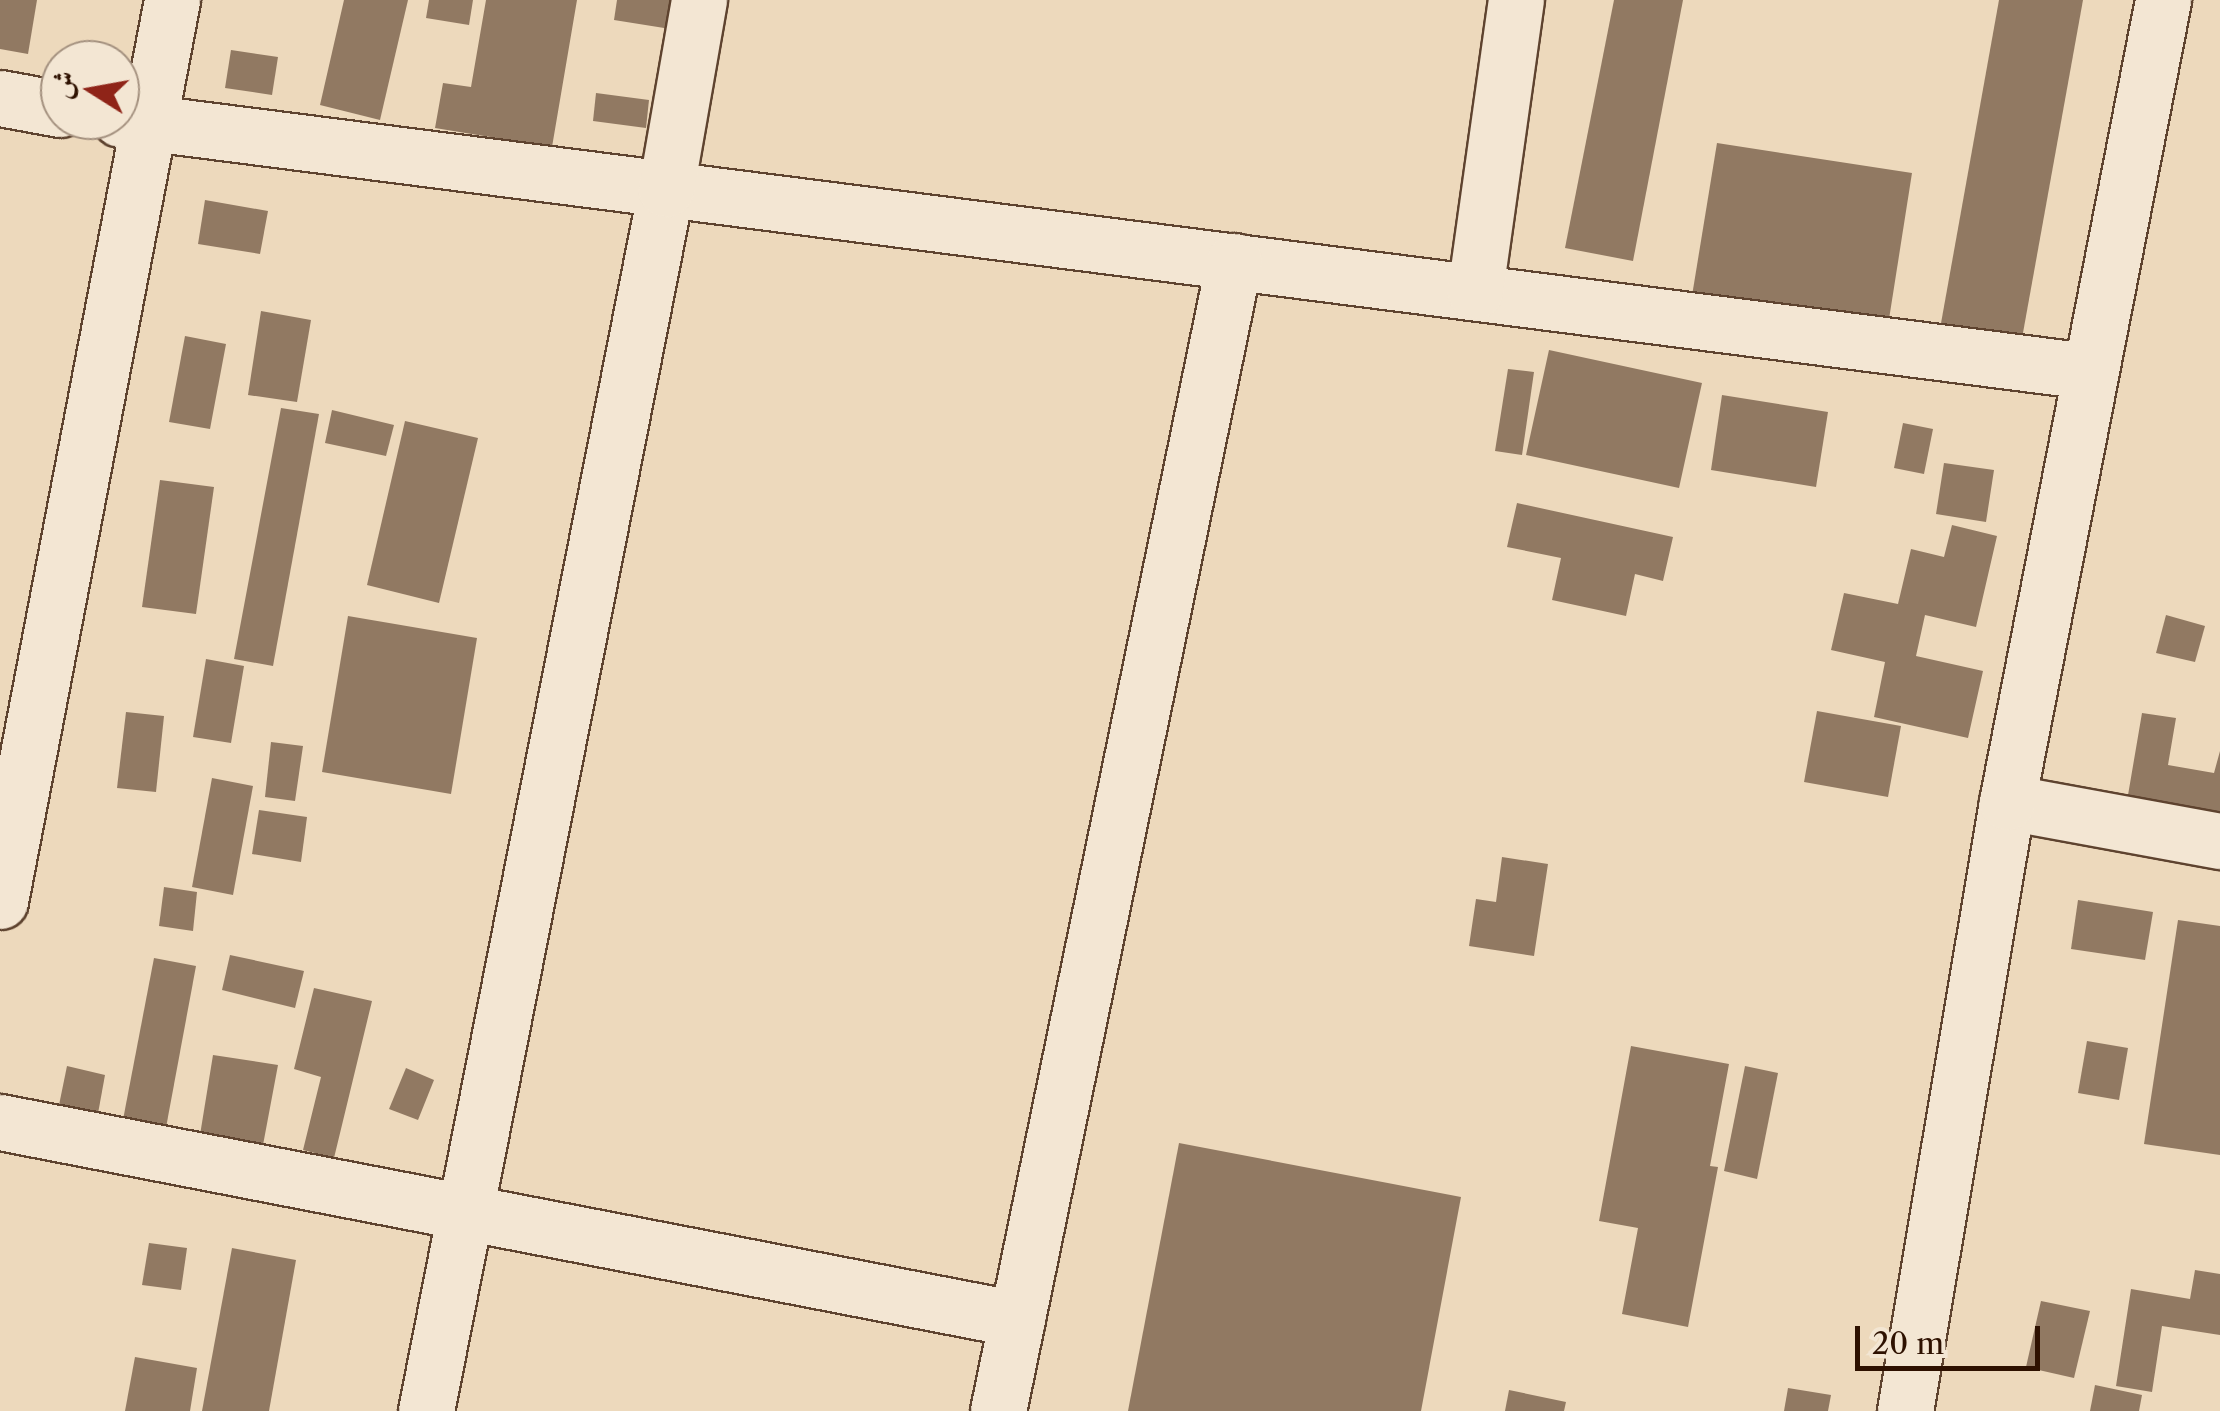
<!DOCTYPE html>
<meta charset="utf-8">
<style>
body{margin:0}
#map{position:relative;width:2220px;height:1411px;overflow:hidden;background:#edd9bc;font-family:"Libre Caslon Text",Amiri,serif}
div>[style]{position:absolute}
.building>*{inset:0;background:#917962}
.roads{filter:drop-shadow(2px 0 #5e432f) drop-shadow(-2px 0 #5e432f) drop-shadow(0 2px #5e432f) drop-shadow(0 -2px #5e432f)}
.minor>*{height:55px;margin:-27.5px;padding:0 27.5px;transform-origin:27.5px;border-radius:27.5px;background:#f3e6d3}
.tertiary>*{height:55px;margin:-27.5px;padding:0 27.5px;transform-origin:27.5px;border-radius:27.5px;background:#f3e6d3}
span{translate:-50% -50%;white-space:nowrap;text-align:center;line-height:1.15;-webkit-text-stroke:8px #f3e6d3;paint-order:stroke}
.north{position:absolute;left:40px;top:40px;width:100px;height:100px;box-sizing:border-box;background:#f3e6d3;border:2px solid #a4917f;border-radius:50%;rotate:281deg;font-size:28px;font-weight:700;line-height:40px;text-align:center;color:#2e1100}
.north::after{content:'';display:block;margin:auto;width:35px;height:45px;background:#8f2418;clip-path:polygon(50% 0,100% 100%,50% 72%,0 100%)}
.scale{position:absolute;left:1855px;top:1326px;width:185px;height:45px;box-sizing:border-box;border:5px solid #2e1100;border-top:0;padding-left:12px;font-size:30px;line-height:35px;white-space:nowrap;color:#2e1100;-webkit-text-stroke:8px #f3e6d3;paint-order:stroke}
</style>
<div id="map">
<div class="building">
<i style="clip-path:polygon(0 0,37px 0,28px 54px,0 49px)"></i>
<i style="clip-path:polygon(344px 0,408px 0,380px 120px,320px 105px)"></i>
<i style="clip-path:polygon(429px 0,473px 0,469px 25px,426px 18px)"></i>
<i style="clip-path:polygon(486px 0,577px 0,552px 147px,435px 128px,443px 83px,471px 87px)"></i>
<i style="clip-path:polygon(617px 0,689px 0,683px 31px,614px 20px)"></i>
<i style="clip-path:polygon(1614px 0,1683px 0,1633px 261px,1565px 248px)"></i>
<i style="clip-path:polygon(1999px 0,2083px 0,2019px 355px,1938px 340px)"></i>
<i style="clip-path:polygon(231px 50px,278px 57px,272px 95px,225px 88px)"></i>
<i style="clip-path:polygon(596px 93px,649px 100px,646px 128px,593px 121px)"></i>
<i style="clip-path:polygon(1717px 143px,1912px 173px,1887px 332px,1691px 302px)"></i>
<i style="clip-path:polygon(205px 200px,268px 211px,260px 254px,198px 244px)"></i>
<i style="clip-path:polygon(261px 311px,311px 320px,297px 402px,248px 395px)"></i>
<i style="clip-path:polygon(185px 336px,226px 344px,210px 429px,169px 422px)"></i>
<i style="clip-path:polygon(1549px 350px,1702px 383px,1679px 488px,1526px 455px)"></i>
<i style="clip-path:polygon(1508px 369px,1534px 372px,1522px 455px,1495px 451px)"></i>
<i style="clip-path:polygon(1722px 395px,1828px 412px,1816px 487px,1711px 470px)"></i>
<i style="clip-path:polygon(281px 408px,319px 414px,273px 666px,234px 659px)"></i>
<i style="clip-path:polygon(332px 410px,394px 425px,386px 456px,325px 443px)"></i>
<i style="clip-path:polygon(405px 421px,478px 438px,439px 603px,367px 585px)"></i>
<i style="clip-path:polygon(1903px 423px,1933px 429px,1924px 474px,1894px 468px)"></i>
<i style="clip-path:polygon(1944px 463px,1994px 470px,1986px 522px,1936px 514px)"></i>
<i style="clip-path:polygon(160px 480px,214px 487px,196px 614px,142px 607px)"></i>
<i style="clip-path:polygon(1517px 503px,1673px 537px,1663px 581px,1635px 574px,1626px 616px,1552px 600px,1561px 558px,1507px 547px)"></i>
<i style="clip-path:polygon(1952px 525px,1997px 536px,1976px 627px,1925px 615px,1916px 656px,1983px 671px,1968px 738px,1874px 717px,1885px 662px,1831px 650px,1844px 593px,1898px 604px,1911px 549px,1944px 557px)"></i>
<i style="clip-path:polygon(2166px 615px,2205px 626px,2195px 662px,2156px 653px)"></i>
<i style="clip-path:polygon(348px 616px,477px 638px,451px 794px,322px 772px)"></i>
<i style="clip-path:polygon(206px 659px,244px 666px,231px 743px,193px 737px)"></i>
<i style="clip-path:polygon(1817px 711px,1901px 726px,1888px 797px,1804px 782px)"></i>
<i style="clip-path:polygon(126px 712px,164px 716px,156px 792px,117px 788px)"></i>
<i style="clip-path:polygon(2142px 713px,2176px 718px,2168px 765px,2214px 773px,2220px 751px,2220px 816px,2127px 801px)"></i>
<i style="clip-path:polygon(271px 742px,303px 746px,295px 801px,265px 797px)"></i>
<i style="clip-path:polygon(212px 778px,253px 786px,233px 895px,192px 887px)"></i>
<i style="clip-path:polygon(259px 810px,307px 817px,301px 862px,252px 854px)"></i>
<i style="clip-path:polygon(1502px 857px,1548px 864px,1534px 956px,1469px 946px,1476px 899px,1496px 902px)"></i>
<i style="clip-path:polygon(164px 887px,197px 892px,193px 931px,159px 926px)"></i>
<i style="clip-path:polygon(2078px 900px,2153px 912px,2145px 960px,2071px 949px)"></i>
<i style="clip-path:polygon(2178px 920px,2220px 926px,2220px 1155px,2144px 1144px)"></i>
<i style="clip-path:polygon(230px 955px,304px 971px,295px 1008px,222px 990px)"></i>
<i style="clip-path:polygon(154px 958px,196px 966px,165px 1133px,122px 1125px)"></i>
<i style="clip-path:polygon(314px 988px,372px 1001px,334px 1158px,303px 1150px,321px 1077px,294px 1069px)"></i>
<i style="clip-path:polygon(2087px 1041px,2128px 1048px,2119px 1100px,2078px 1093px)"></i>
<i style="clip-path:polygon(1631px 1046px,1729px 1064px,1710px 1166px,1718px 1167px,1688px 1327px,1622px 1314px,1638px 1228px,1599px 1221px)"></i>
<i style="clip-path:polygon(213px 1055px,278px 1065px,263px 1145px,200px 1135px)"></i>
<i style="clip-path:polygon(67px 1066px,105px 1075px,97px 1119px,58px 1110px)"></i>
<i style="clip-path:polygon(1745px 1066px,1778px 1073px,1757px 1179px,1724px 1171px)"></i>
<i style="clip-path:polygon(406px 1068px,434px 1080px,418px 1120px,389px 1109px)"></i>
<i style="clip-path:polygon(1179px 1143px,1461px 1197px,1421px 1411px,1128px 1411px)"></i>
<i style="clip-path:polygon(149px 1243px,187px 1248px,181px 1290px,142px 1285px)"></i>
<i style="clip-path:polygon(232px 1248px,296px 1260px,269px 1411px,202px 1411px)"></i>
<i style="clip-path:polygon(2195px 1270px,2220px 1274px,2220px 1335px,2162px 1326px,2152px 1392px,2116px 1386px,2131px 1289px,2190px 1299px)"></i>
<i style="clip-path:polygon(2041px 1301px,2090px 1311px,2074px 1378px,2026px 1367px)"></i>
<i style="clip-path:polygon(135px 1357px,197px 1368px,190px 1411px,125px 1411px)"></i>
<i style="clip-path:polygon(2095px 1385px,2142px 1395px,2139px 1411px,2090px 1411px)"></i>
<i style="clip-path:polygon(1788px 1388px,1831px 1395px,1828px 1411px,1784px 1411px)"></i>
<i style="clip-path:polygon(1509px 1390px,1566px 1402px,1564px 1411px,1505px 1411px)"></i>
</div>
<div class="roads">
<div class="minor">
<i style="left:0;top:98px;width:61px;rotate:10.4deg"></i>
<i style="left:120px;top:119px;width:1984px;rotate:7.3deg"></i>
<i style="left:1475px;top:291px;width:294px;rotate:-82deg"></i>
<i style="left:2007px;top:802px;width:217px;rotate:10.4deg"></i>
<i style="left:0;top:901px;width:917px;rotate:-79.19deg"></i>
<i style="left:0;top:1122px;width:1036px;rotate:10.96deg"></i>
<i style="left:426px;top:1411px;width:1245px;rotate:-78.89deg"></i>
<i style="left:666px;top:189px;width:192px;rotate:-80.1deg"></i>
<i style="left:998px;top:1411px;width:1174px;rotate:-78.4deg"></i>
</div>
<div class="tertiary">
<i style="left:1905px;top:1411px;width:617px;rotate:-80.49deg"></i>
<i style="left:2007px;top:802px;width:817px;rotate:-78.99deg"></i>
</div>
</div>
<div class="north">ش</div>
<div class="scale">20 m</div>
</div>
